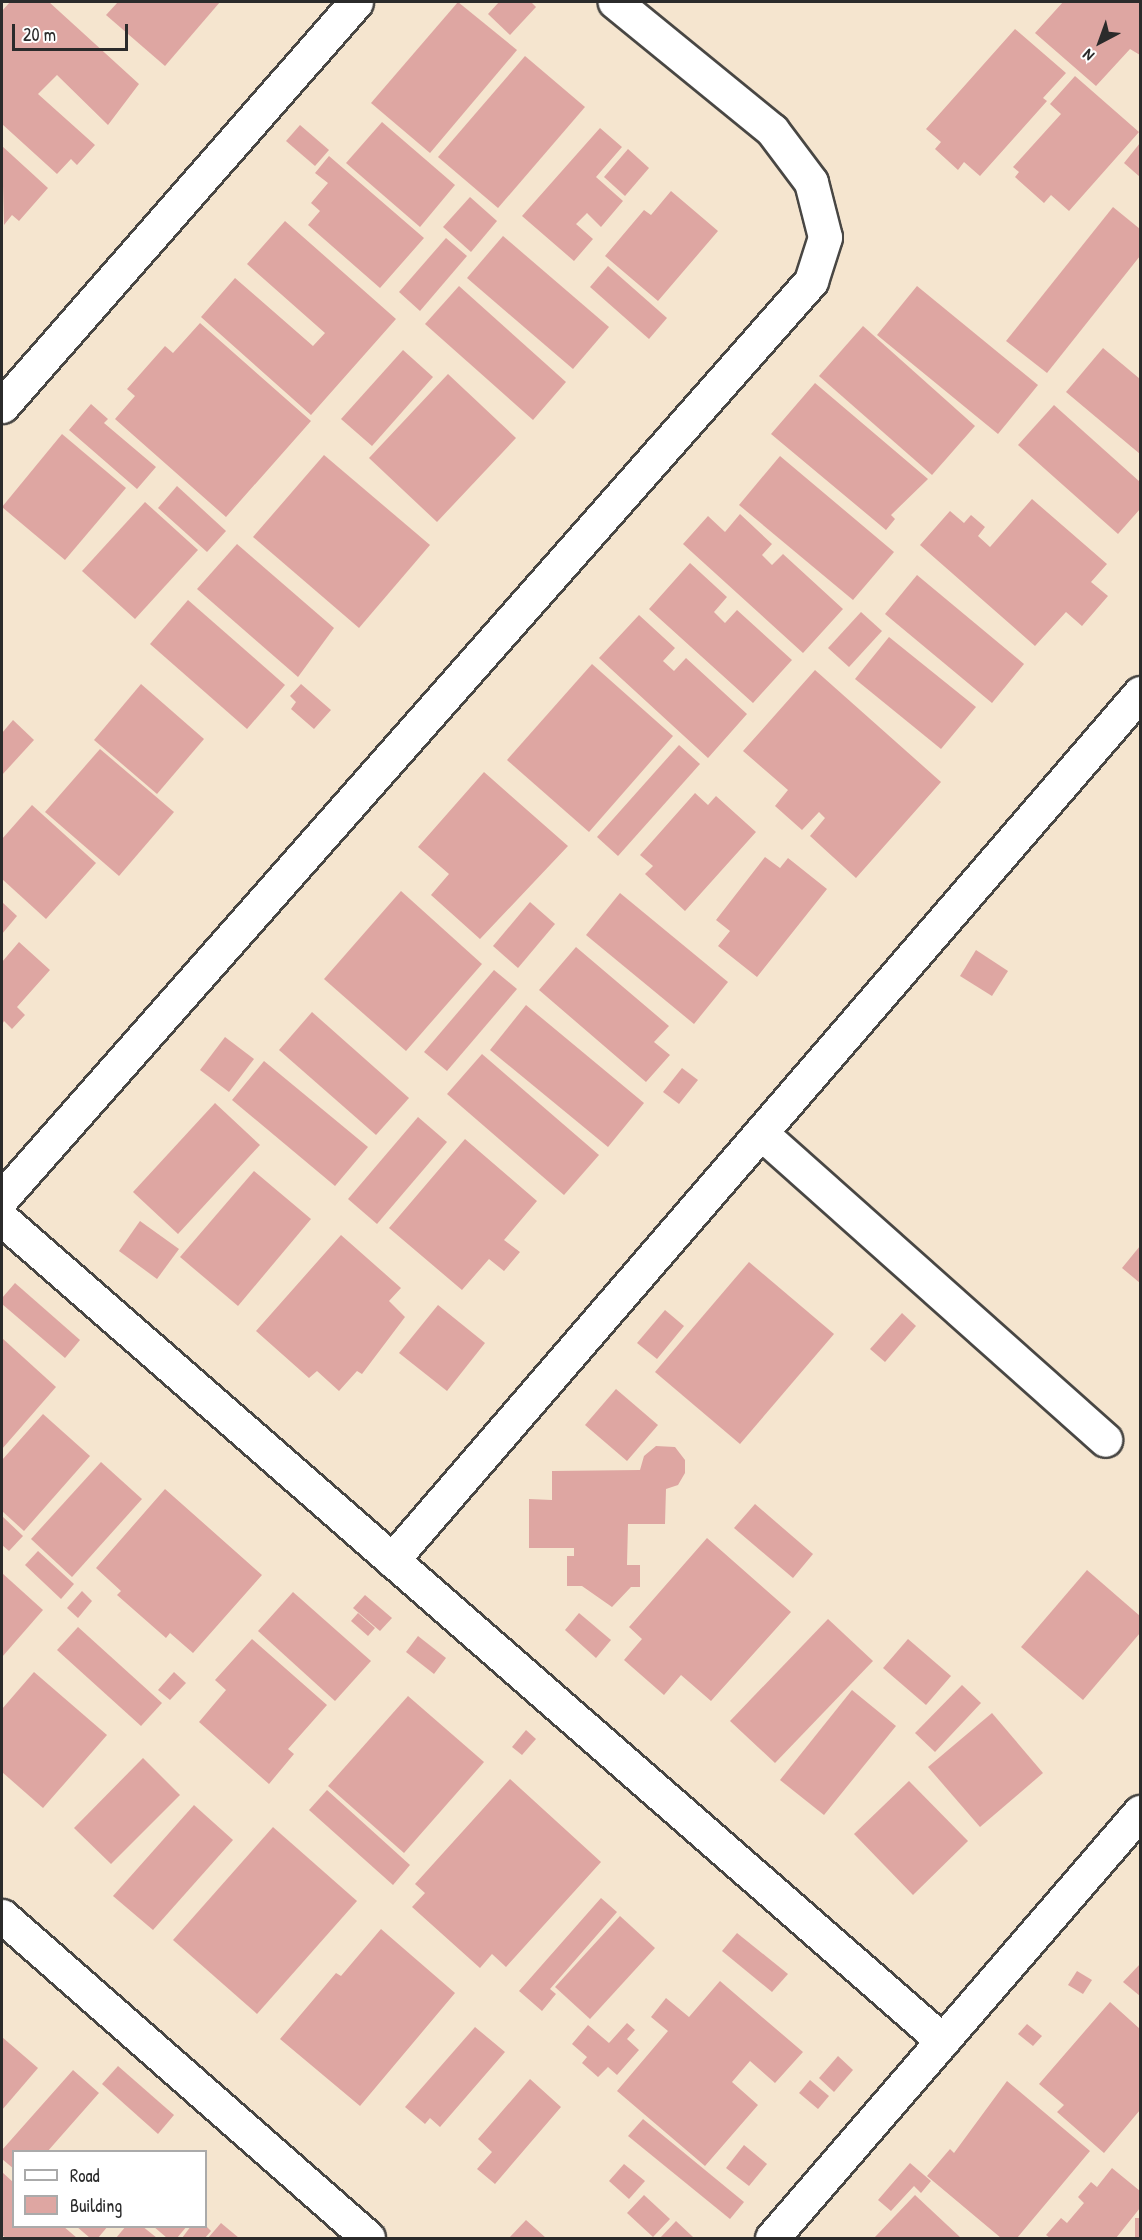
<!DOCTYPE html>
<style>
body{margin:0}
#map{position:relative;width:1142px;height:2240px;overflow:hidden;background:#f5e5cf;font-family:"Patrick Hand",sans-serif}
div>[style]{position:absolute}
.building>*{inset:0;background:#dea6a2}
.roads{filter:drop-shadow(2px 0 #494744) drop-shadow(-2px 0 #494744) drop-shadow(0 2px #494744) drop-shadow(0 -2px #494744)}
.minor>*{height:33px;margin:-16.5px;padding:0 16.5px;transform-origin:16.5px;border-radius:16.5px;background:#fff}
span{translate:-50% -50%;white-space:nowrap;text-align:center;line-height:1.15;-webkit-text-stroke:4.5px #fff;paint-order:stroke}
.frame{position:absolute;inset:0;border:3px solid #2b2b2b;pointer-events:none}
.legend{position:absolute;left:12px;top:2150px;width:195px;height:78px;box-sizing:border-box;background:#fff;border:2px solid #aaa;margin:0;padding:8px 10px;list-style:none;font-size:18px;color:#2b2b2b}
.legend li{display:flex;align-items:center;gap:12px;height:30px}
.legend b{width:30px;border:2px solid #aaa}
.north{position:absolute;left:1070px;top:12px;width:60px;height:60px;-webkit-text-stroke:4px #fff;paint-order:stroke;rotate:221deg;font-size:16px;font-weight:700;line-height:24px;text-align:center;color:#2b2b2b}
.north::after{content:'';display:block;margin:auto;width:21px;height:27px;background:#2b2b2b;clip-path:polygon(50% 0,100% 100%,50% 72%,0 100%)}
.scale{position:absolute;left:12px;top:24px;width:116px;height:27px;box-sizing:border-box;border:3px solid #2b2b2b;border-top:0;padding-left:8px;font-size:18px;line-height:21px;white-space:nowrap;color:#2b2b2b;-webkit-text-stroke:4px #fff;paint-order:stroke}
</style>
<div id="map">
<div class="building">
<i style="clip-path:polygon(10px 2px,49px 2px,139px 84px,108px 125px,57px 75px,38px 94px,95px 145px,77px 165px,71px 159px,57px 174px,2px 124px,2px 11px)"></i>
<i style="clip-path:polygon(118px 2px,220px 2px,165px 66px,106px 15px)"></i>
<i style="clip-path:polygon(458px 2px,517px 50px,430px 153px,371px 103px)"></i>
<i style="clip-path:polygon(499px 2px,531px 2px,536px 7px,510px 35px,488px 14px)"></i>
<i style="clip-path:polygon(1063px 2px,1140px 2px,1140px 55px,1130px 49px,1096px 86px,1035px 33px)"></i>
<i style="clip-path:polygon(1015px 29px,1066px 73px,1043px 98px,1047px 101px,980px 176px,964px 162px,958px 170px,935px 149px,941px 142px,926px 129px)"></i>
<i style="clip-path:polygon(525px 56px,585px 107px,498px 208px,438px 157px)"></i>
<i style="clip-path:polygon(1075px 76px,1139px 132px,1069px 211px,1051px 195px,1044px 203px,1015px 177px,1019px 172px,1013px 167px,1061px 114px,1050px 104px)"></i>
<i style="clip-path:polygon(382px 122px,455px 185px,420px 227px,346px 163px)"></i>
<i style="clip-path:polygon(300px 125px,329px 150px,315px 166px,286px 141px)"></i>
<i style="clip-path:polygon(600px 128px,622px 147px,596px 177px,623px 201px,601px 227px,587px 213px,576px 224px,593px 239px,574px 261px,522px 216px)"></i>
<i style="clip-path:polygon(1140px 143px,1140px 177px,1124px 163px)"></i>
<i style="clip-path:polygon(2px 146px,48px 188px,19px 221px,12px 215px,4px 225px)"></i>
<i style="clip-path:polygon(628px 149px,649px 168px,625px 196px,604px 177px)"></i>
<i style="clip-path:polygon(329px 156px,424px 238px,380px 288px,308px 225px,320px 211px,311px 203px,328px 183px,315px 173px)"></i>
<i style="clip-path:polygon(671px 191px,718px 231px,658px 301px,605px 256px,644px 210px,651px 215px)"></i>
<i style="clip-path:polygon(470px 197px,497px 221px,471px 252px,443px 227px)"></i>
<i style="clip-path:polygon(1113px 207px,1140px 229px,1140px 256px,1047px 373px,1006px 341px)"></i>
<i style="clip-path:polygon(285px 221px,396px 319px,311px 415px,201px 317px,235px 278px,313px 346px,325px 333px,247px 264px)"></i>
<i style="clip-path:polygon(503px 236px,609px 327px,573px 369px,467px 278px)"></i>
<i style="clip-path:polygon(446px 238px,467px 256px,420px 311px,399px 292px)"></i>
<i style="clip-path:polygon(608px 266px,667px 318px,649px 339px,590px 287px)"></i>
<i style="clip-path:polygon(459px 286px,566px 382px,533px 420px,425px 324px)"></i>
<i style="clip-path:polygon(917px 286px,1038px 385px,998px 434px,877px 335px)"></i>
<i style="clip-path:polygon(200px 323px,311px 421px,226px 517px,115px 419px,135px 396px,127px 389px,165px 346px,173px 353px)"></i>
<i style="clip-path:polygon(863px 326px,975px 426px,932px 475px,819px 376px)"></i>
<i style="clip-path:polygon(1103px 348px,1140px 379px,1140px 454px,1066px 392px)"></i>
<i style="clip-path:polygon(403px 350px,433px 377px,372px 446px,341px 419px)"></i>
<i style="clip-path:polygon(448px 374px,516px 438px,437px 522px,369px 458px)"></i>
<i style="clip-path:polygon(815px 383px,928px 479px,891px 515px,895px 519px,886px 530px,771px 434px)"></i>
<i style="clip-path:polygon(91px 404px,108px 419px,104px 423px,156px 467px,137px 489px,69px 430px)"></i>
<i style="clip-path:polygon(1054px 405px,1140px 482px,1140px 509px,1118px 534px,1018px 445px)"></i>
<i style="clip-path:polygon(62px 434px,126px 488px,65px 560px,2px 507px)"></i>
<i style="clip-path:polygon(324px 455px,430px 545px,359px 628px,253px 537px)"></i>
<i style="clip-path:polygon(780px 456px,894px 552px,853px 600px,739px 505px)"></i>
<i style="clip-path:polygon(177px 486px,226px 531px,207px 552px,158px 508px)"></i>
<i style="clip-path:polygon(1032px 499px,1107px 564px,1091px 582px,1108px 596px,1082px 626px,1066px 612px,1035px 646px,920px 545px,950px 511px,964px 523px,971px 515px,985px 527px,978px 536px,990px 547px)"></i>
<i style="clip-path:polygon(145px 502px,198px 550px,135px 619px,82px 571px)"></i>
<i style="clip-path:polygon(740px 514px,772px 544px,762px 555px,772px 565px,783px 554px,843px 609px,803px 653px,683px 544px,708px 516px,725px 532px)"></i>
<i style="clip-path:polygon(237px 544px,334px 628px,298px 677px,197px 589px)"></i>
<i style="clip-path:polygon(690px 563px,727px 597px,714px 612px,725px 623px,737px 610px,792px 660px,753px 703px,649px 609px)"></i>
<i style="clip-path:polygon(917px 575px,1024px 664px,992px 703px,885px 614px)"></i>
<i style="clip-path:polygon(188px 600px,285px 685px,247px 729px,150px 644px)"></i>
<i style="clip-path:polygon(861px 612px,882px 631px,849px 667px,828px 648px)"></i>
<i style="clip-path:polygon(639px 615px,675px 648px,663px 661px,674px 671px,686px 658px,747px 714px,708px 758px,599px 658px)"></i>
<i style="clip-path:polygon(889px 637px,976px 707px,941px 749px,855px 679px)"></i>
<i style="clip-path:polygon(592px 664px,673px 736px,589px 832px,507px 760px)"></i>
<i style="clip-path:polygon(815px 670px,941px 782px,856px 878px,810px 836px,825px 818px,819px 812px,802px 830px,775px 806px,788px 790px,743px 751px)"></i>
<i style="clip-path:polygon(141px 684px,204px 739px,157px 794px,94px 740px)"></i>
<i style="clip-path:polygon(301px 684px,331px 710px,314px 729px,291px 709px,296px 702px,290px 696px)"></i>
<i style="clip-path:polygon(13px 720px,34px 740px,2px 775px,2px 733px)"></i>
<i style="clip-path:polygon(679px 745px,700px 764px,618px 856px,597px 837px)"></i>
<i style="clip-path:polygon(100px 749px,174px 812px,119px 876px,45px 812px)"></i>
<i style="clip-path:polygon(484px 772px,568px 846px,480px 939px,431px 895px,449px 874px,418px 847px)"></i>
<i style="clip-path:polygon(695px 793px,708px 805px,716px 796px,756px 832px,685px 911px,645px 874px,653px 866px,640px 855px)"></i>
<i style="clip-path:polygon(32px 805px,96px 863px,46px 919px,2px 879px,2px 839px)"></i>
<i style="clip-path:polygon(765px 857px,780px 868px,788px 858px,827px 889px,757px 977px,718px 946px,730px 931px,716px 920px)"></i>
<i style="clip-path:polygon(401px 891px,482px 964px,406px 1051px,324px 979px)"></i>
<i style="clip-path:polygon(620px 893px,728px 982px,694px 1024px,586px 935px)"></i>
<i style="clip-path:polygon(2px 902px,17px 916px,2px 934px)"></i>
<i style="clip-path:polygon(530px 902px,555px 924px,518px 968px,493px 946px)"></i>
<i style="clip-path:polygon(19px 942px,50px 970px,17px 1007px,25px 1015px,12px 1029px,4px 1021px,2px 1025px,2px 962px)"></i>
<i style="clip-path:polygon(576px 947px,669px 1026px,654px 1042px,670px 1055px,646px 1082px,539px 990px)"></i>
<i style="clip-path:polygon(976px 950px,1008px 971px,992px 996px,960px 976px)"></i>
<i style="clip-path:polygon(494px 970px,517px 989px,447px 1071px,424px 1052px)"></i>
<i style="clip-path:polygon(526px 1005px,644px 1103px,608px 1147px,490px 1050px)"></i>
<i style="clip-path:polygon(312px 1012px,409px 1098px,376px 1135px,279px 1050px)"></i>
<i style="clip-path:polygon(225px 1037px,254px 1059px,229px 1092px,200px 1070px)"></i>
<i style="clip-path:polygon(482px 1054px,599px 1155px,564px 1195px,447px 1094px)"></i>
<i style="clip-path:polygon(264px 1061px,368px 1147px,335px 1186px,232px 1100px)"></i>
<i style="clip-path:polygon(682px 1068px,698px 1080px,679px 1104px,663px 1092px)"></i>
<i style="clip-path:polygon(215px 1103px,260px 1145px,178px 1234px,133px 1192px)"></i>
<i style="clip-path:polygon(418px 1117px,447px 1142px,377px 1224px,348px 1199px)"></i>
<i style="clip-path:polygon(465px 1139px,537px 1201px,504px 1240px,520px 1252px,504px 1271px,489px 1259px,462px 1290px,389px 1228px)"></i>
<i style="clip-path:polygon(254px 1171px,311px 1219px,238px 1306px,180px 1257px)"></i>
<i style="clip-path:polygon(140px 1221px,179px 1249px,157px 1279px,119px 1251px)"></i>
<i style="clip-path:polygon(341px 1235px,401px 1288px,389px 1301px,405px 1317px,362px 1374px,357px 1371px,339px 1391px,317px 1371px,309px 1378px,256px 1331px)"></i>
<i style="clip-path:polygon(1140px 1246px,1140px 1283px,1122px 1268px)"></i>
<i style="clip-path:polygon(749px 1262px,834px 1334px,740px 1444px,655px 1372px)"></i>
<i style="clip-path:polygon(15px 1283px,80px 1340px,65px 1358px,2px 1304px,2px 1298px)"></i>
<i style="clip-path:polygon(438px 1305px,485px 1343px,447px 1391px,399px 1353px)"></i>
<i style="clip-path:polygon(665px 1310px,684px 1326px,657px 1359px,637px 1343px)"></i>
<i style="clip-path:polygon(902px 1313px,916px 1326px,885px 1362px,870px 1349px)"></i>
<i style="clip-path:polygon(2px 1338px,56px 1387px,2px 1449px)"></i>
<i style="clip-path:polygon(616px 1389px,658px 1425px,627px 1461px,585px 1425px)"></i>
<i style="clip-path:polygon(43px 1414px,90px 1456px,24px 1531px,2px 1511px,2px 1460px)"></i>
<i style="clip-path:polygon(656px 1446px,675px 1447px,685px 1460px,685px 1473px,678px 1485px,666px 1489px,665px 1524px,628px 1524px,627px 1565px,640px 1565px,640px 1587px,631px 1587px,612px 1607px,582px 1586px,567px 1586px,567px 1556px,574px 1556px,574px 1548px,529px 1548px,529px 1499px,552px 1500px,552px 1471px,640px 1470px,644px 1456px)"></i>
<i style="clip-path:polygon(101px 1462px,142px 1499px,72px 1577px,31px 1539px)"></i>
<i style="clip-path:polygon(165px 1489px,262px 1575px,193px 1653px,170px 1633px,166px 1638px,117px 1595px,121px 1591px,96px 1568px)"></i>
<i style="clip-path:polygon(755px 1504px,813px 1554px,793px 1578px,734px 1528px)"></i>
<i style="clip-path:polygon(2px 1516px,23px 1536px,9px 1551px,2px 1545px)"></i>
<i style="clip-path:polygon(707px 1538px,791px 1612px,711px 1701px,681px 1675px,664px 1695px,624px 1660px,642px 1639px,629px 1627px)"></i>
<i style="clip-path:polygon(38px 1551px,74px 1584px,61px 1599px,25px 1565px)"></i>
<i style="clip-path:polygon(1087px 1570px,1140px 1616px,1140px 1633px,1083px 1700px,1021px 1647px)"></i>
<i style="clip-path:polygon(2px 1573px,43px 1610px,2px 1657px)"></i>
<i style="clip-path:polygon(82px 1591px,92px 1601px,78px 1618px,67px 1608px)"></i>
<i style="clip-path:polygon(293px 1592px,371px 1661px,335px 1701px,258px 1631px)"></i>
<i style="clip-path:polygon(365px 1595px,392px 1618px,380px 1631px,353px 1608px)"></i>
<i style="clip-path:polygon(358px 1613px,375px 1628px,368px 1636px,351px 1621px)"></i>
<i style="clip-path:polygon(579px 1613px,611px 1640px,596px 1658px,565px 1630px)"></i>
<i style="clip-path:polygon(828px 1619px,873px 1661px,775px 1763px,730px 1721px)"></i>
<i style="clip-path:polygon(78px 1627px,162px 1703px,141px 1726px,57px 1650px)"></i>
<i style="clip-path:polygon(418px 1636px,446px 1658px,434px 1674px,406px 1652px)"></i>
<i style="clip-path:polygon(252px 1639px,327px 1705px,288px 1749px,294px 1754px,269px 1784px,199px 1722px,226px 1690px,215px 1680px)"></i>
<i style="clip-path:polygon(908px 1639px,951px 1676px,926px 1705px,883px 1668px)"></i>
<i style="clip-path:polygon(34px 1672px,107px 1735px,43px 1808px,2px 1772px,2px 1709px)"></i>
<i style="clip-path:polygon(174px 1672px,186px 1683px,170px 1700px,158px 1690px)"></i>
<i style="clip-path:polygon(962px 1685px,981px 1703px,935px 1752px,915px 1733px)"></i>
<i style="clip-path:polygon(852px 1690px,896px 1726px,824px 1815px,780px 1780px)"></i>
<i style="clip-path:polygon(408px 1696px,484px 1762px,404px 1853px,328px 1786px)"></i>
<i style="clip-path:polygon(992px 1713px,1043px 1773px,980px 1827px,928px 1767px)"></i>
<i style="clip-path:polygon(526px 1730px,536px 1739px,522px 1755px,512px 1747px)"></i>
<i style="clip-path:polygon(143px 1758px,180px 1795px,111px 1864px,74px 1828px)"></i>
<i style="clip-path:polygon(510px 1779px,601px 1862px,506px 1967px,492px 1954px,480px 1968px,412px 1907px,425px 1893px,415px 1884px)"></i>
<i style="clip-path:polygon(909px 1781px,968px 1841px,913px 1895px,854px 1834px)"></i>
<i style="clip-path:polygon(327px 1790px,410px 1865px,393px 1885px,309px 1810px)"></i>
<i style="clip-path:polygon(194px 1805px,233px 1840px,153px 1930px,113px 1896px)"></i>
<i style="clip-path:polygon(273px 1827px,357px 1901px,257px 2014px,173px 1940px)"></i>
<i style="clip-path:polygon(601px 1898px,617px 1912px,550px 1989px,556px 1994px,542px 2011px,519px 1991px)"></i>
<i style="clip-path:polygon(620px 1916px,655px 1948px,590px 2019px,555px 1987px)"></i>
<i style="clip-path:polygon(381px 1929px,455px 1993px,360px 2106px,280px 2039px,336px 1973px,341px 1976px)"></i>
<i style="clip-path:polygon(737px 1933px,788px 1974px,772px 1992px,722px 1951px)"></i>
<i style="clip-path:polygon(1140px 1964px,1140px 1996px,1123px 1982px)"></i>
<i style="clip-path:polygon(1077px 1971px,1092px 1980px,1083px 1994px,1068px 1985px)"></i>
<i style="clip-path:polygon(720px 1981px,803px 2052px,775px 2083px,750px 2061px,732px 2082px,758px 2105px,705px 2166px,617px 2091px,668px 2031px,651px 2017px,666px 1998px,689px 2017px)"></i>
<i style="clip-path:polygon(1110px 2002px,1140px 2029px,1140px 2110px,1104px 2153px,1057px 2112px,1064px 2105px,1039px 2084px)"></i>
<i style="clip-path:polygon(627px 2023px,635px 2030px,627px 2039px,639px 2050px,617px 2075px,608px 2067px,598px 2077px,582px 2063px,587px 2057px,572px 2044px,588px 2025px,609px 2043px)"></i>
<i style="clip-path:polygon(1027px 2024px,1042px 2036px,1033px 2046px,1018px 2034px)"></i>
<i style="clip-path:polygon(475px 2027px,505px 2052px,440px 2127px,430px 2118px,425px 2124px,405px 2107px)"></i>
<i style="clip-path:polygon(2px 2037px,38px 2068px,2px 2110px)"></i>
<i style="clip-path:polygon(838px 2056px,853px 2070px,834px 2092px,819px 2078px)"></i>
<i style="clip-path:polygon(118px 2066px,174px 2115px,158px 2134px,102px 2084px)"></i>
<i style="clip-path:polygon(73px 2070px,99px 2093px,47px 2152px,14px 2152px,14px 2169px,2px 2159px,2px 2150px)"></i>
<i style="clip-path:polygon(530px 2079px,561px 2107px,495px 2184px,477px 2169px,492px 2152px,478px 2139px)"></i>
<i style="clip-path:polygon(810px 2080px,829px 2096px,818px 2109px,799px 2093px)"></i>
<i style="clip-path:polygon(1007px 2081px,1090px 2151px,1017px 2238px,1001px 2238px,927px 2176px,950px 2149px,954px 2153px)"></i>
<i style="clip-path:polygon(643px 2119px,744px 2202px,730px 2219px,628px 2136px)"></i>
<i style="clip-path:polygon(744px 2145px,767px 2164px,749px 2186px,726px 2168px)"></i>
<i style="clip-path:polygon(910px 2163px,931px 2181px,921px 2193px,914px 2186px,891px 2211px,878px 2200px)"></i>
<i style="clip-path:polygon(624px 2164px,645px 2181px,629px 2199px,609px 2181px)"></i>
<i style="clip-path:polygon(1112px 2168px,1140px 2191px,1140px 2208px,1116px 2238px,1050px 2238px,1046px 2235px,1061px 2218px,1067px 2223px,1084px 2203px,1078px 2197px,1091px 2182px,1097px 2187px)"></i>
<i style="clip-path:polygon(2px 2172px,14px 2183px,14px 2226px,63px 2226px,77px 2238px,6px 2238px,2px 2235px)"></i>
<i style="clip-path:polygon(644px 2195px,670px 2219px,653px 2237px,627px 2213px)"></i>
<i style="clip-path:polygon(915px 2195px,961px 2238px,874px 2238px)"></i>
<i style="clip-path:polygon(1135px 2218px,1140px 2218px,1140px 2238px,1135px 2238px)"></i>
<i style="clip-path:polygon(526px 2220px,546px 2238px,509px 2238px)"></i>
<i style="clip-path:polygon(676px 2221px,693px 2237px,691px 2238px,660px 2238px)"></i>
<i style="clip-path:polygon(221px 2223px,239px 2238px,208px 2238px)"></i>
<i style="clip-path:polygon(76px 2226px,108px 2226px,98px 2238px,90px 2238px)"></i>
<i style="clip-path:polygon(126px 2226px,142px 2226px,157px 2238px,116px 2238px)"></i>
<i style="clip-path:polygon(153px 2226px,187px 2226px,177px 2238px,167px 2238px)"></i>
<i style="clip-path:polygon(191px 2226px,206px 2226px,211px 2231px,205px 2238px,182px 2238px)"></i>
</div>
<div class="roads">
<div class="minor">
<i style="left:2px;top:406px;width:537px;rotate:-48.77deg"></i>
<i style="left:761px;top:1133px;width:461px;rotate:41.7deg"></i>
<i style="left:2px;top:1198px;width:1223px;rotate:-48.58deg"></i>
<i style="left:811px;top:281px;width:46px;rotate:-72.3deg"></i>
<i style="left:825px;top:237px;width:57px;rotate:-104.3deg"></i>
<i style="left:811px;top:182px;width:65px;rotate:-126.9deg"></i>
<i style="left:772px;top:130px;width:203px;rotate:-140.8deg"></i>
<i style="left:2px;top:1219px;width:1249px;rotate:41.14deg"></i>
<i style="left:392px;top:1560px;width:1145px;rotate:-49.21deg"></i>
<i style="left:2px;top:1916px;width:487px;rotate:41.3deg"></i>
<i style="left:772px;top:2238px;width:563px;rotate:-49.18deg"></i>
</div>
</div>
<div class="frame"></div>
<ul class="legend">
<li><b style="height:8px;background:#fff"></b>Road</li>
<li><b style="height:16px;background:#dea6a2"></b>Building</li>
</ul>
<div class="north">N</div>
<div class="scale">20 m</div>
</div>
